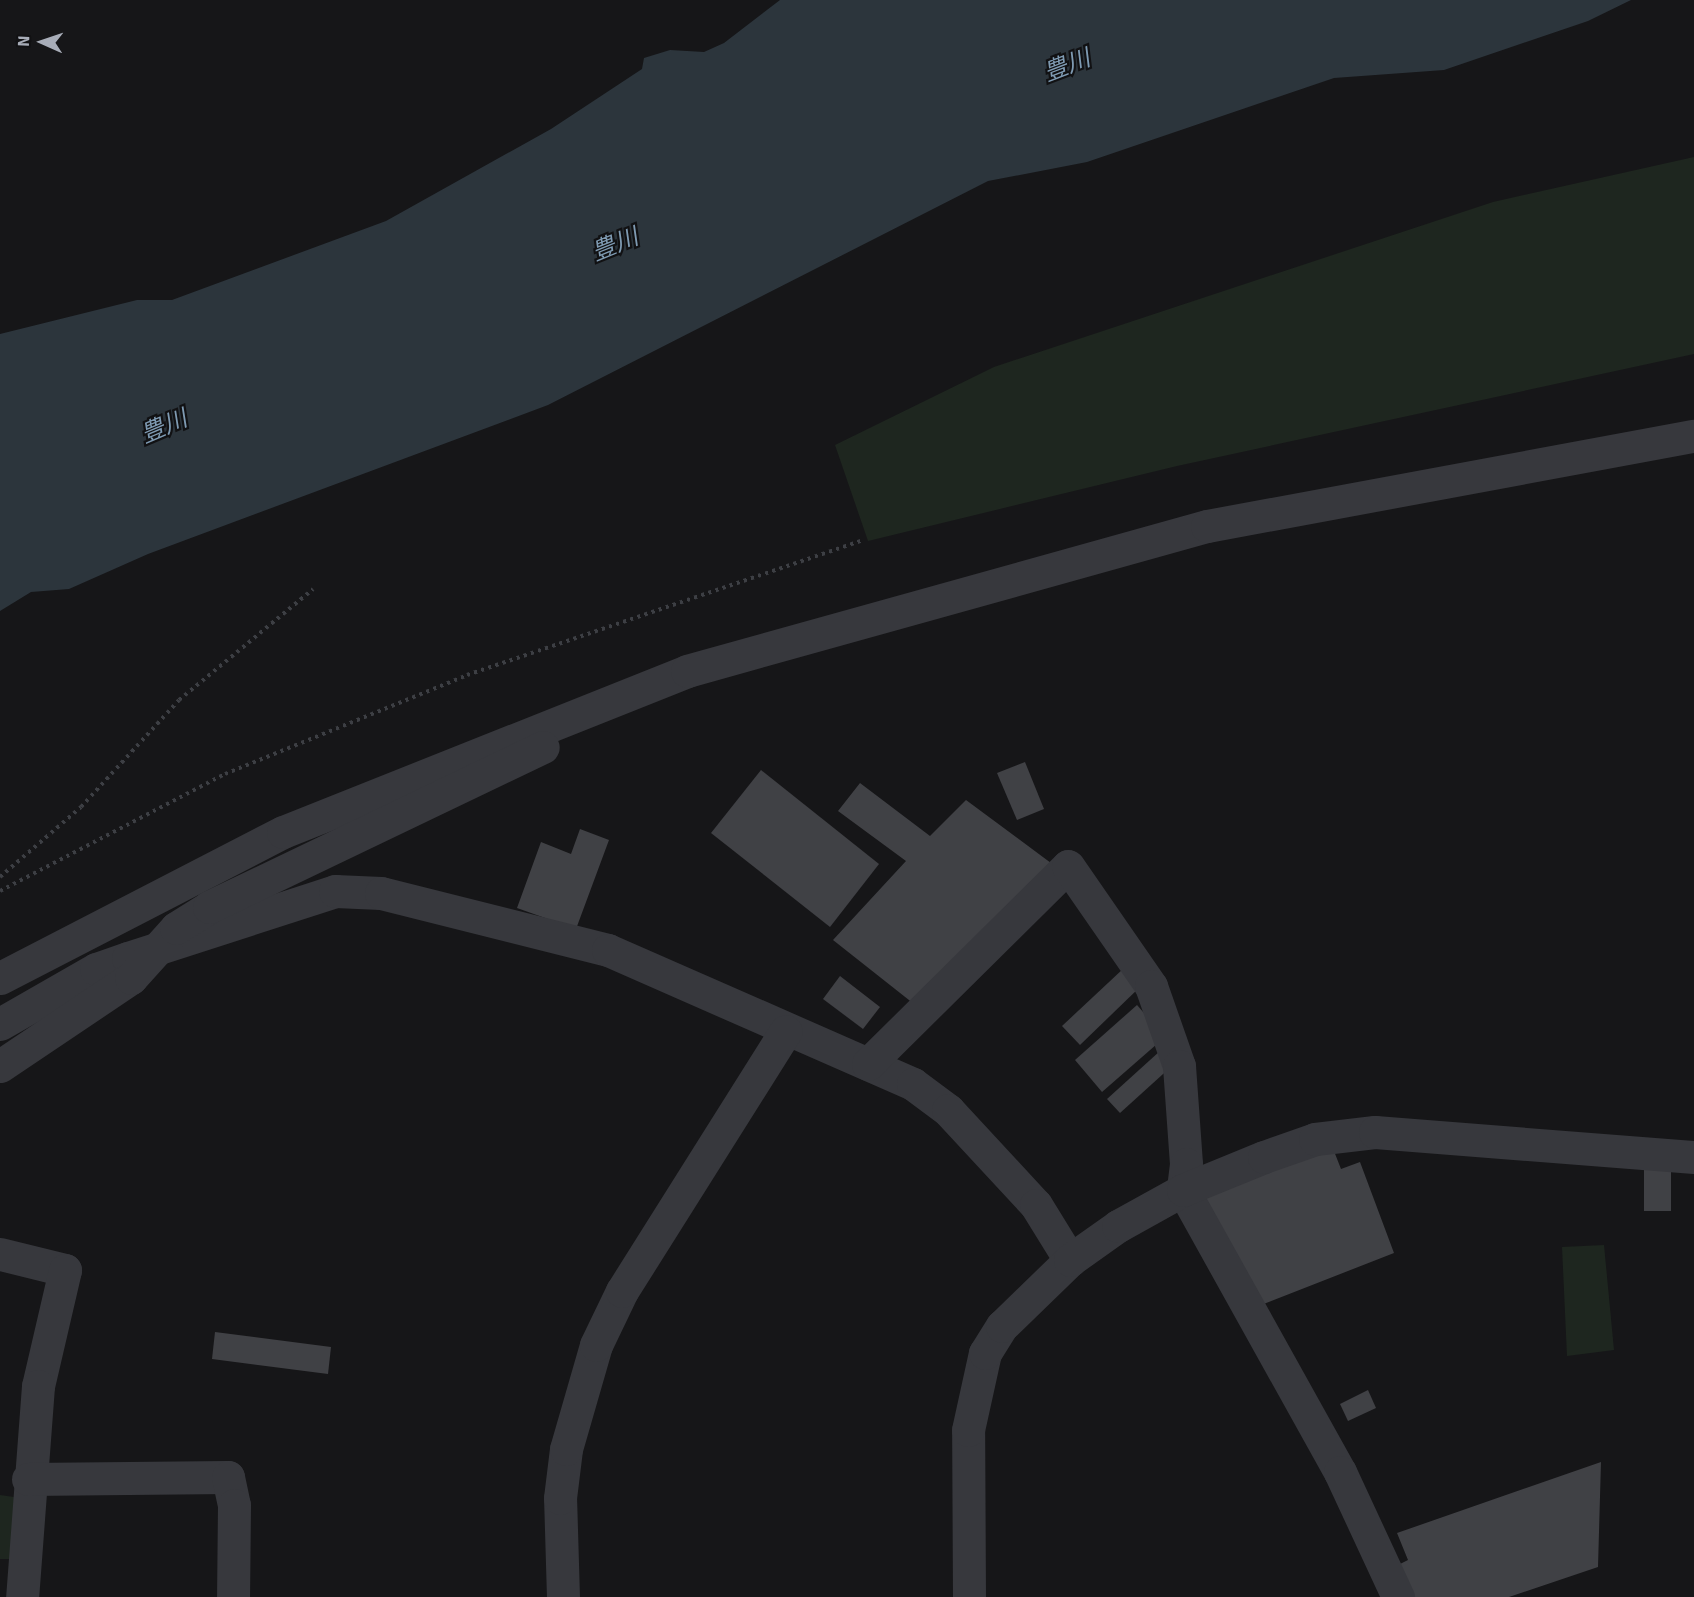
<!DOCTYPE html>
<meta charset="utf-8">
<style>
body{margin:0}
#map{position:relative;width:1694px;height:1597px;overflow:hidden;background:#161618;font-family:Signika,"Noto Sans JP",sans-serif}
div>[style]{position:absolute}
.green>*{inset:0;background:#1e261f}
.water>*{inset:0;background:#2c353c}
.building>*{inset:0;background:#404145}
.path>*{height:4px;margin-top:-2px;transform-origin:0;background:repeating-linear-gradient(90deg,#3d3f44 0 3px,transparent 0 7.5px)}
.minor>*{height:33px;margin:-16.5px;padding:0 16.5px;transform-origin:16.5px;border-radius:16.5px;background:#37383d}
span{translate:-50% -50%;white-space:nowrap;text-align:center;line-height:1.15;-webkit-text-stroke:4.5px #111113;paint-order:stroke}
.water-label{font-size:24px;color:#7f9bb3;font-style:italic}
.north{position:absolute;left:12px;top:12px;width:60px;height:60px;-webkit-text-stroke:4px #111113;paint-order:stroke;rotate:273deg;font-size:16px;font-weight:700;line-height:24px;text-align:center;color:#a8adb8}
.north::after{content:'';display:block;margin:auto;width:21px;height:27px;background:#a8adb8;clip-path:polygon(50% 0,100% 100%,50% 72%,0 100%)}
</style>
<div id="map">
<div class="green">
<i style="clip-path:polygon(1694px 157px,1694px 354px,1177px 466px,868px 541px,835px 445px,994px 367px,1493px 202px)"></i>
<i style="clip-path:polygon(1604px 1245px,1614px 1350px,1567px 1356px,1562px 1247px)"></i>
<i style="clip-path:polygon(0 1495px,21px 1498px,17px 1559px,0 1559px)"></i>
</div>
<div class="water">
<i style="clip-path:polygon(780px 0,1631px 0,1588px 21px,1444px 70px,1334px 78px,1087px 162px,988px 181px,548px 405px,148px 554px,69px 589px,31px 592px,0 611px,0 334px,137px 300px,172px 300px,386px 221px,551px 129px,642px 69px,644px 58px,670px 50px,704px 52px,724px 43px)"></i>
</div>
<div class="building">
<i style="clip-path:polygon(1025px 762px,1044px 809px,1017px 820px,997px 773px)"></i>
<i style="clip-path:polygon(761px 770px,879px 864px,830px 927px,711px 833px)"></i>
<i style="clip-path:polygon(860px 783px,930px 836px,966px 800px,1055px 866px,914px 1004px,833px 940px,906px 861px,838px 811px)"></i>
<i style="clip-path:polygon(580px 829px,609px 840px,576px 929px,517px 908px,541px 842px,571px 854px)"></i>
<i style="clip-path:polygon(1124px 968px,1141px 986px,1080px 1045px,1062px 1026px)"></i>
<i style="clip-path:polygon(840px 976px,880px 1007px,863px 1029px,823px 999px)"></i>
<i style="clip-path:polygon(1137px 1005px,1165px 1037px,1102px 1092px,1075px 1060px)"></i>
<i style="clip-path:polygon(1160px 1051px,1173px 1065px,1120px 1113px,1107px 1099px)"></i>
<i style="clip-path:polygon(1332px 1146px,1341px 1169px,1360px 1162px,1394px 1253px,1261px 1305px,1200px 1197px)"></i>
<i style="clip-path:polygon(1644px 1169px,1671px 1169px,1671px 1211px,1644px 1211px)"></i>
<i style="clip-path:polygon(215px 1332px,331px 1347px,328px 1374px,212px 1359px)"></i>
<i style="clip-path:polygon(1368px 1390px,1376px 1408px,1348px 1421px,1340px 1404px)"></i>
<i style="clip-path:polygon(1601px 1462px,1598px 1567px,1509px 1597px,1414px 1597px,1398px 1565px,1408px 1560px,1397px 1533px)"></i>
</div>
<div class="path">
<i style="left:0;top:877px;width:107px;rotate:-40.8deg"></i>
<i style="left:81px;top:807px;width:145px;rotate:-47.5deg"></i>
<i style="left:179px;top:700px;width:174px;rotate:-39.6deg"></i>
<i style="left:0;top:891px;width:254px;rotate:-27.5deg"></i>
<i style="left:225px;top:774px;width:261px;rotate:-22.2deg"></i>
<i style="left:467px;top:675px;width:416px;rotate:-18.8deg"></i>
</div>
<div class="minor">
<i style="left:0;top:978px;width:318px;rotate:-27.3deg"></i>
<i style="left:283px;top:832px;width:435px;rotate:-21.7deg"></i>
<i style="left:687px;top:671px;width:540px;rotate:-15.58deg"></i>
<i style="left:1207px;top:526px;width:495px;rotate:-10.5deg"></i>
<i style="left:0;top:1024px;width:111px;rotate:-29.8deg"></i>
<i style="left:96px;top:969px;width:34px;rotate:-19deg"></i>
<i style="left:128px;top:958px;width:218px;rotate:-17.9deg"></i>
<i style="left:335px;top:891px;width:46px;rotate:2.5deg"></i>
<i style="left:381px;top:893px;width:234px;rotate:14.1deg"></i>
<i style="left:608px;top:950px;width:333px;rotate:23.7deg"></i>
<i style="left:913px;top:1084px;width:44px;rotate:36.6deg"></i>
<i style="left:948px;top:1110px;width:129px;rotate:47.2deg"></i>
<i style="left:1036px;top:1205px;width:65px;rotate:58.3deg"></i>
<i style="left:868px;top:1064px;width:281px;rotate:-44.7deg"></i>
<i style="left:1068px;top:866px;width:146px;rotate:55.3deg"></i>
<i style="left:1151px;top:986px;width:85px;rotate:70.7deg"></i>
<i style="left:1179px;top:1066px;width:98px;rotate:85.9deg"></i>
<i style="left:1186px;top:1164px;width:26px;rotate:97deg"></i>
<i style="left:1183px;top:1190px;width:323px;rotate:60.9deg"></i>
<i style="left:1340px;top:1472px;width:138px;rotate:65.1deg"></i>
<i style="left:0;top:1066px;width:158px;rotate:-33.9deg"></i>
<i style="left:131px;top:978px;width:67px;rotate:-48deg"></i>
<i style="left:176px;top:928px;width:39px;rotate:-32deg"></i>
<i style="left:209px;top:907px;width:370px;rotate:-25.6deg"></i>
<i style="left:0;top:1254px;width:67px;rotate:13.8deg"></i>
<i style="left:65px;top:1270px;width:119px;rotate:103.1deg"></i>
<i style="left:38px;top:1386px;width:212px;rotate:94.3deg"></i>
<i style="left:28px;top:1479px;width:200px;rotate:-0.6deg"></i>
<i style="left:228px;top:1477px;width:29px;rotate:78deg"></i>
<i style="left:234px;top:1505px;width:92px;rotate:90.6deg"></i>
<i style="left:563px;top:1597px;width:99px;rotate:-91.7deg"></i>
<i style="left:560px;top:1498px;width:49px;rotate:-83deg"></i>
<i style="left:566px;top:1449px;width:108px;rotate:-73.9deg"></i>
<i style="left:596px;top:1345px;width:60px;rotate:-64.3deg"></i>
<i style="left:622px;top:1291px;width:307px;rotate:-57.8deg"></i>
<i style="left:969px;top:1597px;width:167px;rotate:-90.3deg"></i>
<i style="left:968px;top:1430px;width:79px;rotate:-77.6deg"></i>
<i style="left:985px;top:1353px;width:32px;rotate:-58deg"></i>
<i style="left:1002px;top:1326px;width:95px;rotate:-44.1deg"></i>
<i style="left:1070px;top:1260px;width:59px;rotate:-35.3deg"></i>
<i style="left:1118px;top:1226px;width:74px;rotate:-29deg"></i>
<i style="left:1183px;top:1190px;width:87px;rotate:-22.2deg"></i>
<i style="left:1264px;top:1157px;width:54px;rotate:-19.4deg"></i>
<i style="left:1315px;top:1139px;width:60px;rotate:-6.7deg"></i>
<i style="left:1375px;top:1132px;width:320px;rotate:4.5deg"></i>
</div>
<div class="water-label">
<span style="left:1067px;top:66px;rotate:-21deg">豊川</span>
<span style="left:615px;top:245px;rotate:-22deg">豊川</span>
<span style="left:164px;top:427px;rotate:-23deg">豊川</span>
</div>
<div class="north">N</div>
</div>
